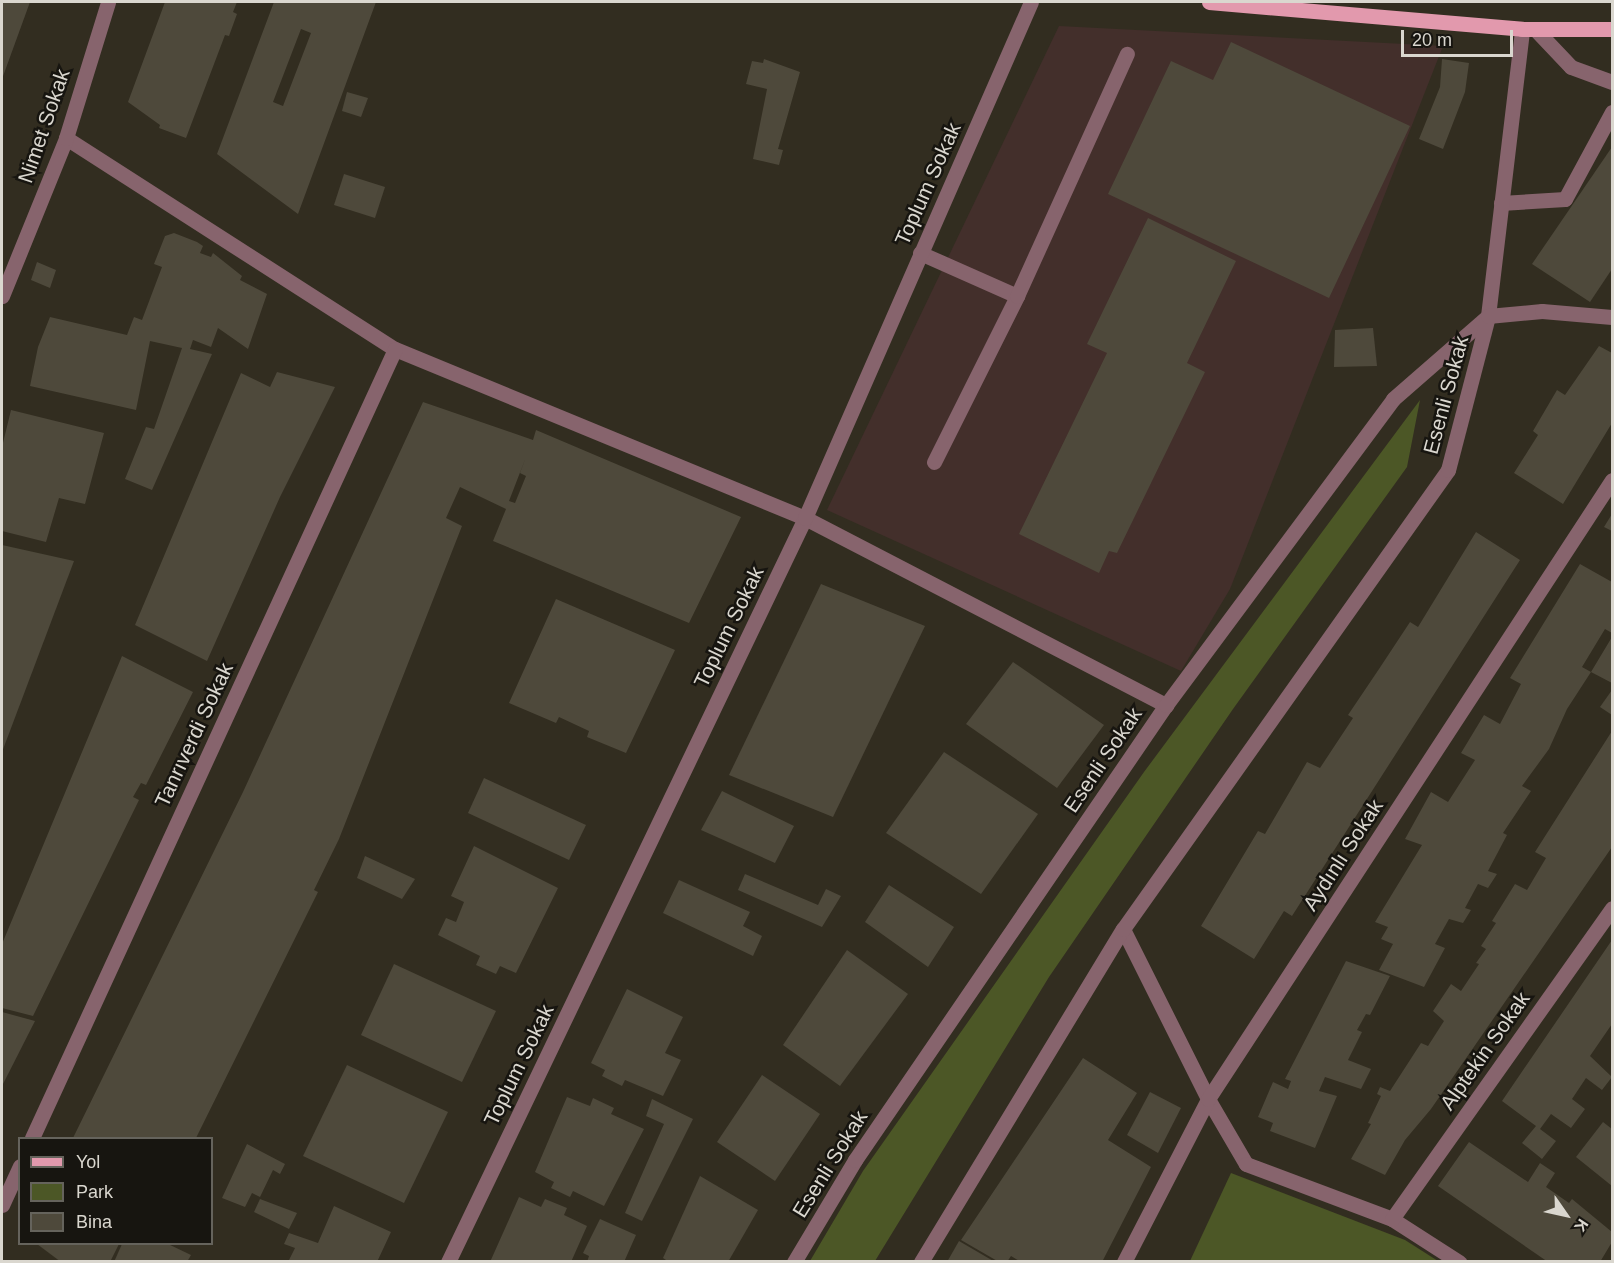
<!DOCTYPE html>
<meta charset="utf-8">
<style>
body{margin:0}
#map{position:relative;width:1614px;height:1263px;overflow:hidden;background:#322d20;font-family:Helvetica,sans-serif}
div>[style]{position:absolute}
.education>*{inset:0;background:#432f2b}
.green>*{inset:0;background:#4c5726}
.building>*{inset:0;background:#4e493b}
.minor>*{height:15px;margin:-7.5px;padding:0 7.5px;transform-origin:7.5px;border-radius:7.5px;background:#87646d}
.major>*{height:15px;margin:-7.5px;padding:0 7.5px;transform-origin:7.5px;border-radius:7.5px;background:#e299ad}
span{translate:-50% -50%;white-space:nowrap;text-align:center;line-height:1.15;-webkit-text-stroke:5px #171510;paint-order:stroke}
.street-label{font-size:21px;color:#dad7cf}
.frame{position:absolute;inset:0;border:3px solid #dad7cf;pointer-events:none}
.legend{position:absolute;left:18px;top:1137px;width:195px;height:108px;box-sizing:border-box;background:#171510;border:2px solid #65635c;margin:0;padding:8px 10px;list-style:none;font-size:18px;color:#dad7cf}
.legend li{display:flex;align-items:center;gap:12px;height:30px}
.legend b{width:30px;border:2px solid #65635c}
.north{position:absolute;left:1536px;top:1185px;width:60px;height:60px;-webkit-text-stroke:4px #171510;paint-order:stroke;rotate:124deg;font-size:16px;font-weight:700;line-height:24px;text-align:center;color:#dad7cf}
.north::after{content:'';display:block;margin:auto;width:21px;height:27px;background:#dad7cf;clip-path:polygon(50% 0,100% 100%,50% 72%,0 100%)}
.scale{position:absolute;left:1401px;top:30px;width:112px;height:27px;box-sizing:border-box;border:3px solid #dad7cf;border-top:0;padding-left:8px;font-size:18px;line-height:21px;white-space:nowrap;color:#dad7cf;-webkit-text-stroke:4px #171510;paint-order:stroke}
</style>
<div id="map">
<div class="education">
<i style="clip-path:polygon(1059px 26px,1443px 46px,1230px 589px,1181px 671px,827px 510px)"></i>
</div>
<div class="green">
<i style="clip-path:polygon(1420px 400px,1407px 467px,1233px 709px,1049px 977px,875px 1261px,810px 1261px,863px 1171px,1144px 772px)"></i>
<i style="clip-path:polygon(1231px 1173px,1405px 1240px,1438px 1261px,1190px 1261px)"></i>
</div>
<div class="building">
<i style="clip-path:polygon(2px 2px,30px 2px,2px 79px)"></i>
<i style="clip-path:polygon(165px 2px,237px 2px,233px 12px,237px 14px,229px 36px,225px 35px,186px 138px,159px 128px,160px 125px,128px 102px)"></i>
<i style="clip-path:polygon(evenodd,274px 2px,376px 2px,298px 214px,217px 154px,274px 2px,301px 29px,311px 33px,283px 106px,273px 102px,301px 29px)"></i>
<i style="clip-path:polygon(1231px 42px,1410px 126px,1329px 298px,1108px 194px,1171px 61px,1213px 80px)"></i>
<i style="clip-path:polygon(764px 59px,800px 72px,778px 149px,783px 150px,779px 165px,753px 159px,767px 89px,746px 84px,752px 61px,763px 63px)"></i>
<i style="clip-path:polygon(1442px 59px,1469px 63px,1465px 92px,1443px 149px,1419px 139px,1440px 87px)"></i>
<i style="clip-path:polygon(347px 92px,368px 98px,361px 117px,342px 111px)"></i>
<i style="clip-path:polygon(1612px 147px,1612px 269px,1590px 302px,1532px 264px)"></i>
<i style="clip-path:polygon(344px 174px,385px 187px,375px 218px,334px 205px)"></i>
<i style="clip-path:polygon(1148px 218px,1236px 261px,1187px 363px,1205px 372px,1117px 553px,1109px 551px,1099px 573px,1019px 534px,1107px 353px,1087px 344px)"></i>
<i style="clip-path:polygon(174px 233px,197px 242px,203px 246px,200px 253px,211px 257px,213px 253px,242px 276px,240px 280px,267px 294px,248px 349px,218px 328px,211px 347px,193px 340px,190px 349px,212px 354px,152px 490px,125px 479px,146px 427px,154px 429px,182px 348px,150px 341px,136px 410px,30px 386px,38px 347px,50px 317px,127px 335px,134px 317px,142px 320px,162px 267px,154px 264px,165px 236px)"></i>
<i style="clip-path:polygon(37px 262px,56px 270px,50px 288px,31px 280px)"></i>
<i style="clip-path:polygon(1373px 328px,1377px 366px,1334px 367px,1335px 330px)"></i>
<i style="clip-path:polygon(1599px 346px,1612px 353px,1612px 423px,1563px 504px,1514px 473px,1538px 435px,1533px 431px,1557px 390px,1565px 395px)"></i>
<i style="clip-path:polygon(277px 372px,335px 387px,280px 497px,207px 661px,135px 625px,241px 373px,270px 387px)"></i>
<i style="clip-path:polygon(evenodd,423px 402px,533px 440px,536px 430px,741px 517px,689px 623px,493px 541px,506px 509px,460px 487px,446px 518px,462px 526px,339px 839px,314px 890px,318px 892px,196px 1138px,73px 1138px,243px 792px,423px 402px,526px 457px,520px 473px,526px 476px,515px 503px,509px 501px,526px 457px)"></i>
<i style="clip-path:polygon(11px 410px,104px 433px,85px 504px,59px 498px,46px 542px,2px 531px,2px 447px)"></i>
<i style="clip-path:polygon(1612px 514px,1612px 531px,1604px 527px)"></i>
<i style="clip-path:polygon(1476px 532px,1520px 560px,1292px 916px,1284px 911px,1254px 959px,1201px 926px,1258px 831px,1265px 834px,1307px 762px,1320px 768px,1353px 718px,1348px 715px,1379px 669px,1410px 622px,1418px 627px)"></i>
<i style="clip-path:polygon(2px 545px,74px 561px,2px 752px)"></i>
<i style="clip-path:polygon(1580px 564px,1612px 582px,1612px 633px,1605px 629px,1582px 667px,1591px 672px,1612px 637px,1612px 683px,1591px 672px,1567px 709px,1549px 749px,1522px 786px,1531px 791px,1503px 833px,1507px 835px,1488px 871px,1497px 874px,1488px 888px,1478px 884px,1465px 908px,1471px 910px,1463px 923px,1449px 919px,1435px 944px,1445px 948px,1424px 987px,1379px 970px,1393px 944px,1381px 939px,1388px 927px,1375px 922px,1422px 845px,1405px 839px,1431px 792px,1448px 802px,1475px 760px,1461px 753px,1484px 715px,1500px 724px,1521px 684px,1510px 678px)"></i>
<i style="clip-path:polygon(821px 584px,925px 626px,833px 817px,729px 775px)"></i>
<i style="clip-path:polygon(556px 599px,675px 650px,626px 753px,587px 737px,589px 731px,559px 717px,556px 723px,509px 703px)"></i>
<i style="clip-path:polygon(122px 656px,193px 692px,146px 785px,141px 783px,133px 797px,139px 800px,33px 1016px,2px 1008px,2px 944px)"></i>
<i style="clip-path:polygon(1013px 662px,1104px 725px,1057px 788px,966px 724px)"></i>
<i style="clip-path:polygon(1612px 690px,1612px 715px,1600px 707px)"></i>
<i style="clip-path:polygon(1612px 731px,1612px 847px,1431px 1109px,1405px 1140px,1385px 1175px,1351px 1159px,1371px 1124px,1368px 1123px,1381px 1096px,1377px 1094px,1380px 1087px,1390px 1091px,1421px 1043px,1428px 1046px,1444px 1021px,1433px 1011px,1451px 984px,1461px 991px,1479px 964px,1476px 963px,1486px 949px,1481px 946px,1496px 923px,1492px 921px,1515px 884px,1527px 890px,1546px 858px,1535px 852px)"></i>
<i style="clip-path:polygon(944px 752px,1038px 814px,981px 894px,886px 833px)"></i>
<i style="clip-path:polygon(484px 778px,586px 825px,569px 860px,468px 813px)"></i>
<i style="clip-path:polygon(722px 791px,794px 826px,775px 863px,701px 830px)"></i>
<i style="clip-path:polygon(474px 846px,558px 888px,516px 973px,500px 966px,496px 974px,476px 965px,480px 956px,438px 935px,446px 918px,456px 922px,464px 902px,451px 896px)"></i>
<i style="clip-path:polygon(365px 856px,415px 879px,402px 899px,357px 878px)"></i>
<i style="clip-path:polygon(745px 874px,818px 905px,826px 889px,841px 896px,822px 927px,738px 890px)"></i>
<i style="clip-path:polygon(679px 880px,750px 912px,743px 926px,762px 936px,753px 956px,663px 913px)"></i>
<i style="clip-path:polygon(889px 885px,954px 927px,928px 967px,865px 922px)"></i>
<i style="clip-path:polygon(1612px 940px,1612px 1024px,1590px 1056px,1612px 1077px,1602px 1090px,1586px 1078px,1572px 1099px,1585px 1109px,1571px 1128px,1551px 1114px,1540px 1129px,1556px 1141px,1542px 1159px,1522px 1143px,1536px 1126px,1502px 1101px)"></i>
<i style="clip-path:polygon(847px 950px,908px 994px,840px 1086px,783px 1045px)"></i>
<i style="clip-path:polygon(1346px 961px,1390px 976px,1370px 1015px,1366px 1014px,1357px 1030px,1362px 1032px,1348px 1060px,1371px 1069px,1361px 1089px,1325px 1077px,1319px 1091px,1337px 1096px,1315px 1148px,1270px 1131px,1273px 1123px,1258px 1117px,1273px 1082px,1288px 1089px,1291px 1081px,1285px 1079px)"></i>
<i style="clip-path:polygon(394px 964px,496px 1011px,462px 1082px,361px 1035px)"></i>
<i style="clip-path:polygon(627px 989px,683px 1017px,665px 1053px,681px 1060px,663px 1096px,625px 1080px,622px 1086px,602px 1076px,605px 1070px,591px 1063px)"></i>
<i style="clip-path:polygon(2px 1012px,35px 1021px,2px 1086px)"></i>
<i style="clip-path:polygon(1083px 1058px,1137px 1093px,1108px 1140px,1151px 1167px,1102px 1262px,1021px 1262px,1011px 1256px,1007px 1262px,999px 1262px,961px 1240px)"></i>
<i style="clip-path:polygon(347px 1065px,448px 1112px,404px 1203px,303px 1156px)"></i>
<i style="clip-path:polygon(762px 1075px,820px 1114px,775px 1181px,717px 1142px)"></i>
<i style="clip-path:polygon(1150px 1092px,1181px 1108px,1158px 1153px,1127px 1135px)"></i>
<i style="clip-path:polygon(567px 1097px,590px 1106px,593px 1098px,614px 1108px,611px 1114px,644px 1129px,604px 1206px,573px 1191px,570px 1197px,551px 1188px,554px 1182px,535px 1172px)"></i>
<i style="clip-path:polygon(652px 1099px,693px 1119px,642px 1221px,625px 1213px,664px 1124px,646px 1116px)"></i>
<i style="clip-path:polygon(1603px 1122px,1612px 1129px,1612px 1186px,1576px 1157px)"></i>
<i style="clip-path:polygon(1469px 1142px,1528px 1182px,1540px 1163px,1555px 1173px,1546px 1187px,1569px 1203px,1572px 1199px,1612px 1232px,1612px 1242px,1600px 1262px,1548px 1262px,1438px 1186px)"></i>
<i style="clip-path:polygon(247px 1144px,285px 1164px,280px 1174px,273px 1170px,260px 1197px,252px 1193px,245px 1207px,222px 1198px)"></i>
<i style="clip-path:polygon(700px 1176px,758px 1210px,728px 1262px,669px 1262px,663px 1258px)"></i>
<i style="clip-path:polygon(519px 1197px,541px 1207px,545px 1199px,567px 1208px,564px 1215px,587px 1226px,571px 1262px,490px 1262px)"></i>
<i style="clip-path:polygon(260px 1199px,297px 1213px,289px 1229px,254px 1212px)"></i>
<i style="clip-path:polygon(334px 1206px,391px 1232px,377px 1262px,288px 1262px,295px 1248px,284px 1244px,289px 1233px,318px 1243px)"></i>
<i style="clip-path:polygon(600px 1219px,636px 1235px,624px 1262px,587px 1262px,589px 1256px,583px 1253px)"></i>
<i style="clip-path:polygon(959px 1241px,995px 1262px,947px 1262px)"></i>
<i style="clip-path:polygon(37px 1244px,119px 1244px,110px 1262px,61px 1262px)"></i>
<i style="clip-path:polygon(122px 1244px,168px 1244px,191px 1255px,187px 1262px,114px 1262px)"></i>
</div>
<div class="minor">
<i style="left:1535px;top:29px;width:52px;rotate:46.5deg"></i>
<i style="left:1571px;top:67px;width:44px;rotate:20.1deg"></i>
<i style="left:66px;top:138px;width:391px;rotate:32.7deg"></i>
<i style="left:395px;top:349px;width:443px;rotate:22.4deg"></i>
<i style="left:805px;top:518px;width:407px;rotate:27.4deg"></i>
<i style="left:1501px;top:203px;width:64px;rotate:-3.6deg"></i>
<i style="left:1565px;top:199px;width:99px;rotate:-61.6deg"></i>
<i style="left:920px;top:253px;width:106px;rotate:23.9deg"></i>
<i style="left:2px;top:296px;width:170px;rotate:-67.9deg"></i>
<i style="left:66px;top:138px;width:142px;rotate:-72.8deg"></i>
<i style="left:934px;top:462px;width:186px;rotate:-63.4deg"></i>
<i style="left:1017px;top:296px;width:266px;rotate:-65.6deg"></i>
<i style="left:1123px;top:929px;width:190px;rotate:63.4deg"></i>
<i style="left:1208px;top:1099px;width:75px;rotate:59.7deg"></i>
<i style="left:1246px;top:1164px;width:156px;rotate:20.6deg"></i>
<i style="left:1392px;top:1219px;width:80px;rotate:32.7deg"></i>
<i style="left:32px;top:1138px;width:868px;rotate:-65.29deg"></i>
<i style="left:2px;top:1205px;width:43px;rotate:-65.2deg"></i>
<i style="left:1392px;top:1219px;width:381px;rotate:-54.7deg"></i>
<i style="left:448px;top:1262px;width:825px;rotate:-64.37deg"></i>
<i style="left:805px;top:518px;width:563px;rotate:-66.35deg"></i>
<i style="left:794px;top:1262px;width:119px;rotate:-59.1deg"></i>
<i style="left:855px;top:1160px;width:551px;rotate:-55.65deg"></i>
<i style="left:1166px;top:705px;width:381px;rotate:-53.4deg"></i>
<i style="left:1393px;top:399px;width:126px;rotate:-41.1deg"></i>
<i style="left:1488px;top:316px;width:289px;rotate:-83.2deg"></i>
<i style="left:921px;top:1262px;width:389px;rotate:-58.8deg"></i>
<i style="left:1123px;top:929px;width:562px;rotate:-54.7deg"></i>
<i style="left:1448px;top:470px;width:159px;rotate:-75.4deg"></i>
<i style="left:1488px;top:316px;width:54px;rotate:-5.3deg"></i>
<i style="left:1542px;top:311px;width:70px;rotate:4.9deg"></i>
<i style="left:1124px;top:1262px;width:183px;rotate:-62.7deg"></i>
<i style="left:1208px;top:1099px;width:739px;rotate:-56.87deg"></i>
</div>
<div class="major">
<i style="left:1209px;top:2px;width:314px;rotate:4.9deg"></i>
<i style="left:1522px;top:29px;width:90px"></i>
</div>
<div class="street-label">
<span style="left:44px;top:126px;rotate:-71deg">Nimet Sokak</span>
<span style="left:928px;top:184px;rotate:-66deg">Toplum Sokak</span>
<span style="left:1446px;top:395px;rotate:-75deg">Esenli Sokak</span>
<span style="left:729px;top:627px;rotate:-64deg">Toplum Sokak</span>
<span style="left:194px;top:735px;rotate:-65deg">Tanrıverdi Sokak</span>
<span style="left:1103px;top:760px;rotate:-56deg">Esenli Sokak</span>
<span style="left:1343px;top:855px;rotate:-57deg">Aydınlı Sokak</span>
<span style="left:1485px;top:1051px;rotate:-55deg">Alptekin Sokak</span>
<span style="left:519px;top:1065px;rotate:-64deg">Toplum Sokak</span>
<span style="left:830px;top:1164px;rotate:-58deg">Esenli Sokak</span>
</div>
<div class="frame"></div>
<ul class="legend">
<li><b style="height:8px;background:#e299ad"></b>Yol</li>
<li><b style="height:16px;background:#4c5726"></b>Park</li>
<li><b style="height:16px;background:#4e493b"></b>Bina</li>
</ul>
<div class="north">K</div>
<div class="scale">20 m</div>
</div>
